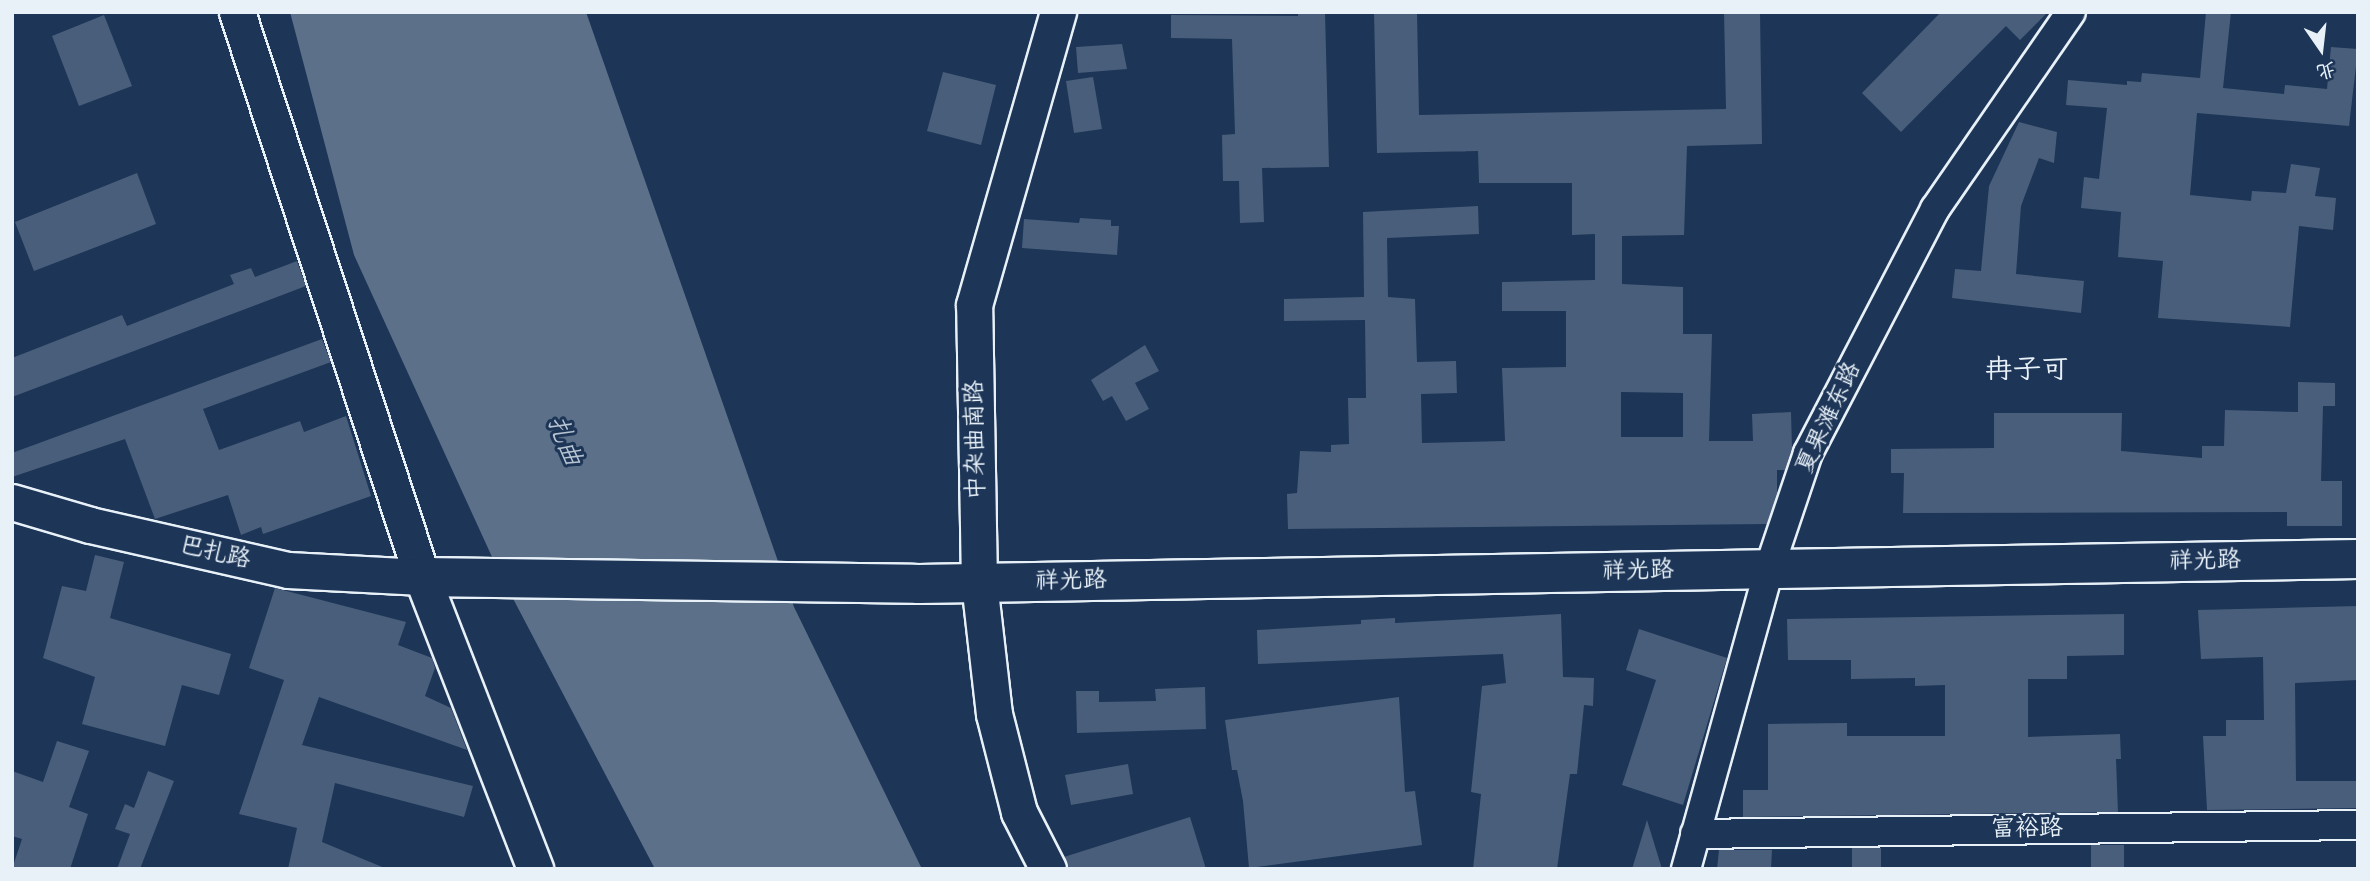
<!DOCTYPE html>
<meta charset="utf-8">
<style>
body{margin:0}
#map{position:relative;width:2370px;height:881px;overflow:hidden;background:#1d3557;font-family:"Architects Daughter","LXGW WenKai TC",sans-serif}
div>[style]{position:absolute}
.water>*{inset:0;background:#5d7089}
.building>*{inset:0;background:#495e7a}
.roads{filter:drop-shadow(2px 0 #e8f1f8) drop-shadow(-2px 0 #e8f1f8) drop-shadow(0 2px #e8f1f8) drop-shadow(0 -2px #e8f1f8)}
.minor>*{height:28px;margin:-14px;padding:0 14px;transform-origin:14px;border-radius:14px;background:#1d3557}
.tertiary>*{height:35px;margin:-17.5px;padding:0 17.5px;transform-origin:17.5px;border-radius:17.5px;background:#1d3557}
.secondary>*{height:38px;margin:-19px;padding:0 19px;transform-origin:19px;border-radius:19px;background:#1d3557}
span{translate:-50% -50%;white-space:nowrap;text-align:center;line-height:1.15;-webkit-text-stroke:6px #1d3557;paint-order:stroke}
.street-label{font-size:24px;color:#e8f1f8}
.water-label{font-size:26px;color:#b7c4d1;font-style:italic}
.quarter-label{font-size:28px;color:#e8f1f8}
.frame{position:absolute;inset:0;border:14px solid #e8f1f8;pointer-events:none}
.north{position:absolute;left:2286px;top:14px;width:70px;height:70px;-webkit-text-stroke:5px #1d3557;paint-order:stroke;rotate:166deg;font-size:19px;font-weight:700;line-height:28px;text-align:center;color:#e8f1f8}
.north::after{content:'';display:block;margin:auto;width:24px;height:32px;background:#e8f1f8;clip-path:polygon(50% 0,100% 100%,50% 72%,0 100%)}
</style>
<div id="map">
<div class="water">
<i style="clip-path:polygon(290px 12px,586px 12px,794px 607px,922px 869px,655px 869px,498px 570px,354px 255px)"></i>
</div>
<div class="building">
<i style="clip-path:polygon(1298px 12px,1325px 12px,1329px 167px,1262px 168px,1264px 222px,1240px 223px,1239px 181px,1223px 181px,1222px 135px,1235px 134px,1232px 39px,1171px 38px,1171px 15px,1298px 16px)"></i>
<i style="clip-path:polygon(evenodd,1374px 12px,1417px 12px,1419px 115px,1726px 109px,1724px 12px,1760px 12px,1762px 144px,1687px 146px,1684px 235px,1622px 236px,1622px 284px,1683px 287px,1683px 334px,1712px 334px,1709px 441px,1753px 441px,1752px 414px,1791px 412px,1792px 448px,1785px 470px,1777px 470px,1777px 493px,1767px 524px,1288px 529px,1287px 494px,1297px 493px,1300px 451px,1331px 452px,1331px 445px,1349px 444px,1348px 398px,1366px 398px,1365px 320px,1284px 321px,1284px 299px,1364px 297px,1363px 212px,1478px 206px,1479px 234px,1387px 238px,1388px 297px,1415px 299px,1417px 362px,1456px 361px,1457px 393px,1421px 394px,1422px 443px,1505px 441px,1502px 368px,1566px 367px,1566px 311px,1502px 311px,1502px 282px,1595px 280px,1595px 234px,1572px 235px,1572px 183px,1479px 183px,1478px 151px,1377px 153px,1374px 12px,1621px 392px,1683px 393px,1683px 437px,1621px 437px,1621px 392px)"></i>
<i style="clip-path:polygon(1941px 12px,2048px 12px,2020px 40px,2006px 26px,1901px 132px,1862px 93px)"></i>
<i style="clip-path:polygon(2206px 12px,2231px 12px,2223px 88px,2284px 94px,2285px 85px,2327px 89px,2331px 47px,2358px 49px,2349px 126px,2197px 113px,2190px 195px,2251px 201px,2252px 191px,2286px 193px,2291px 164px,2320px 168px,2315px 196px,2336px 198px,2333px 230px,2299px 226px,2290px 327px,2158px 318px,2163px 261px,2118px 257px,2121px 212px,2081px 208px,2084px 177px,2099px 179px,2107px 108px,2066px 105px,2068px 80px,2127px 85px,2127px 81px,2141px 82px,2142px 73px,2200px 78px)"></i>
<i style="clip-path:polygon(104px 15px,132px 86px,79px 106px,52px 36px)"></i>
<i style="clip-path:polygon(1122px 44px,1127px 69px,1078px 73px,1076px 47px)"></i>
<i style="clip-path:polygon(943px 72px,996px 85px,981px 145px,927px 131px)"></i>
<i style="clip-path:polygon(1093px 77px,1102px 129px,1074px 133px,1066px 81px)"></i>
<i style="clip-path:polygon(2019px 122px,2057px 132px,2054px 163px,2039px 158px,2021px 206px,2016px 274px,2084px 281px,2081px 313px,1952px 298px,1955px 269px,1981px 271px,1989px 186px)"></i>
<i style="clip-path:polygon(137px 173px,156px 224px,34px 271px,15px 222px)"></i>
<i style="clip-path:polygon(1080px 218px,1111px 220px,1111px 226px,1119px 226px,1117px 255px,1022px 248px,1024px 219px,1079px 223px)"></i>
<i style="clip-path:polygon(297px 261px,306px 286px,12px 397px,12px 358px,122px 315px,127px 326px,234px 284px,230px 275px,251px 268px,255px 277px)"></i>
<i style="clip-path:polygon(322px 339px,331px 362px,203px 409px,219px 450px,300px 421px,304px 432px,346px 416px,371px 496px,263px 534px,261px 527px,241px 535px,228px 495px,155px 519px,125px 439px,12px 477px,12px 453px)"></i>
<i style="clip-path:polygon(1145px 345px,1159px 371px,1135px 383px,1149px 409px,1126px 421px,1112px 396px,1103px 401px,1091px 380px)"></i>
<i style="clip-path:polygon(2298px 382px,2335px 383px,2335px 406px,2323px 406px,2321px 481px,2342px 481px,2342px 526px,2287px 526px,2287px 512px,1903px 513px,1904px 473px,1891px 473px,1891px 449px,1994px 448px,1994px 413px,2122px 413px,2121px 451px,2202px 458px,2202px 446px,2224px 446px,2225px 410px,2298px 412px)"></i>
<i style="clip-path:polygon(95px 555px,124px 562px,110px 618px,231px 654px,219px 695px,182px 685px,165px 746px,82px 724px,95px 677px,43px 658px,62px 586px,86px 591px)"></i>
<i style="clip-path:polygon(275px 588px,406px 622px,398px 645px,432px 658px,435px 668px,425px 696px,451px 708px,467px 750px,319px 697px,302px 745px,473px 786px,464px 817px,335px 783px,322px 842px,387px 869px,288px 869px,297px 828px,239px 814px,284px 680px,249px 668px)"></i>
<i style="clip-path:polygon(2358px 606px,2358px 680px,2295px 683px,2296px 781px,2358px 781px,2358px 808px,2207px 810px,2203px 736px,2226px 736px,2226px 720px,2264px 720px,2263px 657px,2201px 659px,2198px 610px)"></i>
<i style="clip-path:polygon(1561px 614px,1563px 677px,1594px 678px,1593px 706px,1584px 705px,1577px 774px,1570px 774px,1557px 869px,1473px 869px,1481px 794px,1471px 792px,1482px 686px,1506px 683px,1503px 654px,1258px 664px,1257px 630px,1361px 624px,1361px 620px,1395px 618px,1395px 623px)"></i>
<i style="clip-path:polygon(2124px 614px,2124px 655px,2067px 656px,2067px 679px,2028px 679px,2028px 737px,2120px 734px,2121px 759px,2116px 759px,2118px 812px,1743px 817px,1743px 790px,1768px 790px,1768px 724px,1847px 723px,1847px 736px,1945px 736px,1945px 685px,1915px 686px,1915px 678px,1851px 679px,1851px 660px,1788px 660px,1787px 619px)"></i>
<i style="clip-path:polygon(1639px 629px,1727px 658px,1683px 805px,1622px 785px,1656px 680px,1626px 670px)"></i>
<i style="clip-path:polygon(1205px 687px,1206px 729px,1077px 733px,1076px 691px,1099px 691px,1099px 702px,1156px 701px,1155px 689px)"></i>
<i style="clip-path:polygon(1399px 697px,1405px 792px,1415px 791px,1422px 845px,1249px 868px,1243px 801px,1237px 770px,1232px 770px,1225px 720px)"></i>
<i style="clip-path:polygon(57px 741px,89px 751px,69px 807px,88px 814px,70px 869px,12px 869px,22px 839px,12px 836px,12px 771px,43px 782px)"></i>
<i style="clip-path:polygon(1128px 764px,1133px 794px,1071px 805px,1065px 775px)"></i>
<i style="clip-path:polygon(148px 771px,174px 781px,140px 869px,117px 869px,130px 834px,115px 829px,125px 804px,134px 808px)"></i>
<i style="clip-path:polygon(1190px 817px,1206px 869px,1068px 869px,1064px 857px)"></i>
<i style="clip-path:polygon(1647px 820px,1662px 869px,1632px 869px)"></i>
<i style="clip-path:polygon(2091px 845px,2124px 845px,2124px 869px,2091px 869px)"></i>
<i style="clip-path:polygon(1852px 848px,1881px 848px,1881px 869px,1852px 869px)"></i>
<i style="clip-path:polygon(1719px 850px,1772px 850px,1771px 869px,1717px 869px)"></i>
</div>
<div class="roads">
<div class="minor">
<i style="left:1695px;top:834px;width:663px;rotate:-0.78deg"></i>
<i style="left:1686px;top:869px;width:311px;rotate:-74.5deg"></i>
<i style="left:1769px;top:569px;width:122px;rotate:-71.4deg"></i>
<i style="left:1808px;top:453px;width:275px;rotate:-62.5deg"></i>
<i style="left:1935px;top:209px;width:239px;rotate:-55.4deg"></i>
</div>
<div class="tertiary">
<i style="left:237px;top:12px;width:595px;rotate:71.87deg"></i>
<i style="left:422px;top:577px;width:313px;rotate:68.8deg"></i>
<i style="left:12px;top:502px;width:81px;rotate:16.4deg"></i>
<i style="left:90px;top:525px;width:203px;rotate:12.8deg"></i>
<i style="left:288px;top:570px;width:134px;rotate:3deg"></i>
<i style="left:1048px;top:869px;width:64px;rotate:-117deg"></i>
<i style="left:1019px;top:812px;width:101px;rotate:-104.3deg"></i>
<i style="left:994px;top:714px;width:132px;rotate:-96.5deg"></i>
<i style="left:979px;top:583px;width:278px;rotate:-91deg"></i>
<i style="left:974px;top:305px;width:305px;rotate:-74deg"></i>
</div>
<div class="secondary">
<i style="left:422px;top:577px;width:497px;rotate:0.8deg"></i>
<i style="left:919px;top:584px;width:1439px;rotate:-1deg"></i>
</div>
</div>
<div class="street-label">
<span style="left:1829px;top:418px;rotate:-65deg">夏果滩东路</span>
<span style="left:976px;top:440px;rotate:-91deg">中杂曲南路</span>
<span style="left:215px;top:553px;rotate:13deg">巴扎路</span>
<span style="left:2205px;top:561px;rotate:-1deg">祥光路</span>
<span style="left:1638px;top:571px;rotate:-1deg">祥光路</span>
<span style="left:1071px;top:581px;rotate:-1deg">祥光路</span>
<span style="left:2027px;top:829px;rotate:-1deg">富裕路</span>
</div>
<div class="water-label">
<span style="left:564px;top:441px;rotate:68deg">扎曲</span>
</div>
<div class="quarter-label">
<span style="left:2027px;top:370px">冉子可</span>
</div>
<div class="frame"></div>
<div class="north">北</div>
</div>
